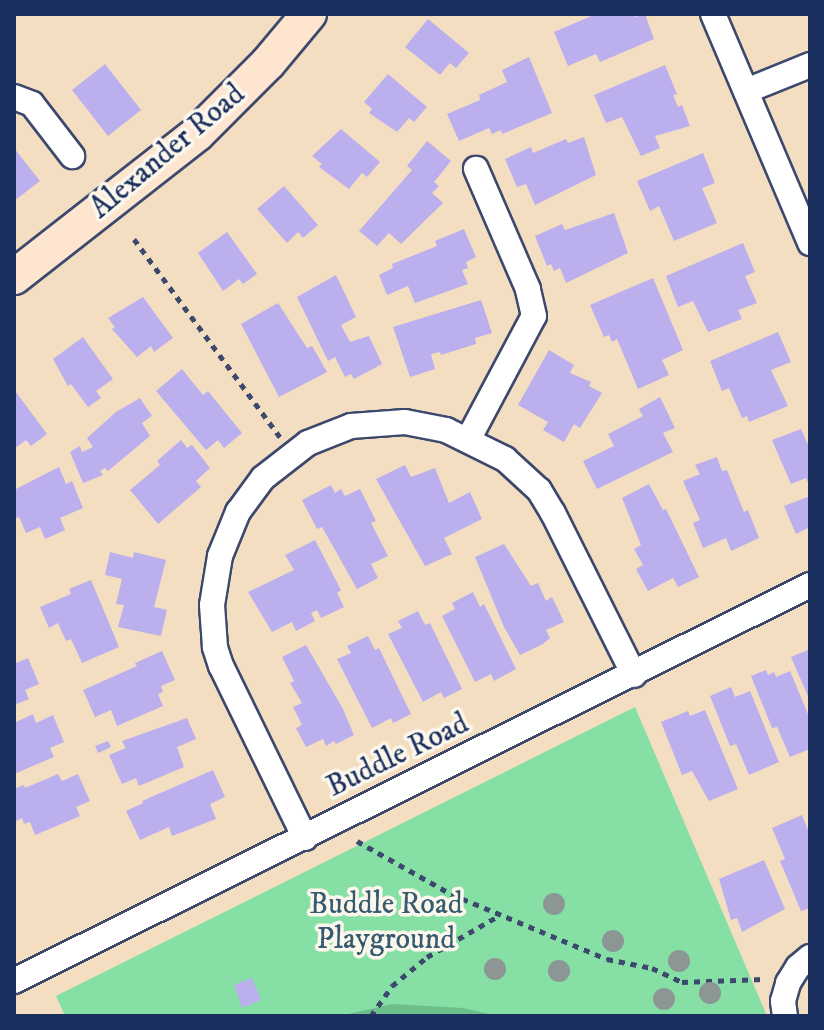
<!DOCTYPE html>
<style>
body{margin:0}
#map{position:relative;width:824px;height:1030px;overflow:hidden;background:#f4dec2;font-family:"IM FELL DW Pica",serif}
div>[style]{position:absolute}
.green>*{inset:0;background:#86dfa4}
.forest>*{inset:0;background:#6cbe8a}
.building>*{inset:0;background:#bbafed}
.path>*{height:5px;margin-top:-2.5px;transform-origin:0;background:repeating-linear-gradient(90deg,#3c496d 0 6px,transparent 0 12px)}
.roads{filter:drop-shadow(2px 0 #3c496d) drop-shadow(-2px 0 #3c496d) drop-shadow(0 2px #3c496d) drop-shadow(0 -2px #3c496d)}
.street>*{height:24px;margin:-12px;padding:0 12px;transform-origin:12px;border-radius:12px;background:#fff}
.secondary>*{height:34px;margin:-17px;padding:0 17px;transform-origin:17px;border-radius:17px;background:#fde5d0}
.trees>*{width:22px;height:22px;margin:-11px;border-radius:50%;background:#8c9695}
span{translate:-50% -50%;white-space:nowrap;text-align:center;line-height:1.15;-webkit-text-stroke:7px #fbf7ec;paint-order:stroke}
.street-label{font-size:30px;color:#1b2f5e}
.park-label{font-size:30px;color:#365b70}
.frame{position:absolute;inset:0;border:16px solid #1b2f5e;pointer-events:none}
</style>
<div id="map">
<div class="green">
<i style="clip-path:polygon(635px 707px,767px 1016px,65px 1016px,56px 996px)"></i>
</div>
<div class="forest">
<i style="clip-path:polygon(392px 1004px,463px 1008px,498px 1016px,340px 1016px)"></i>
</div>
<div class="building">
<i style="clip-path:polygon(596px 14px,634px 14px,635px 17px,645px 14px,654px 39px,600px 62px,596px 54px,568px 66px,554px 32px)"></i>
<i style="clip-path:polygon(428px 19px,469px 53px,456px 68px,450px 63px,440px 75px,405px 47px)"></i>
<i style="clip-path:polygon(529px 57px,552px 113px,502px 134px,501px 130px,492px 134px,489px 128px,459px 141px,447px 114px,480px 100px,479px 95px,507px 82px,502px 70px)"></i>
<i style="clip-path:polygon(105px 64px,141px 110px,108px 136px,72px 90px)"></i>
<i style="clip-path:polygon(665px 65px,677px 94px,673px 95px,678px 107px,682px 105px,690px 126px,655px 136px,660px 148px,641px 156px,622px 117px,606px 123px,594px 95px)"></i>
<i style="clip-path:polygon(388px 74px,427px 107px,414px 122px,409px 118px,397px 132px,369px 113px,372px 109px,364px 102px)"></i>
<i style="clip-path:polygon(341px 129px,380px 162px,367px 177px,362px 173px,349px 189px,319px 167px,322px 164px,312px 156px)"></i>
<i style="clip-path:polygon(584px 137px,596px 175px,535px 205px,526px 184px,517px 187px,505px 159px,531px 147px,533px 153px,566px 139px,568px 143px)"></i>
<i style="clip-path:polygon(427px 141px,451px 161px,434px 182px,439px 186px,432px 193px,443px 203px,401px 244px,389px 233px,377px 246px,359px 231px,412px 170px,407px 166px)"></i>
<i style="clip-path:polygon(14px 148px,40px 181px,14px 201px)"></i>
<i style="clip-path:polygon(703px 153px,715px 183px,702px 188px,717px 223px,674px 241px,659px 206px,650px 211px,637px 181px)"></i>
<i style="clip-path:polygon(284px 186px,318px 225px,303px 238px,298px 232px,287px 243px,257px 209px)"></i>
<i style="clip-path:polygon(614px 213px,628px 253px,566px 283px,560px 268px,554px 271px,551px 264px,547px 266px,535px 236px,562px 224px,565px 230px)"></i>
<i style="clip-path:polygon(464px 229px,476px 257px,466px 262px,468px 268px,462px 270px,468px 284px,415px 303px,408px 286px,387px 295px,379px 275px,393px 268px,392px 264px,437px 246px,435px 241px)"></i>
<i style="clip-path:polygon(227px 232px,257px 274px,243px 284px,239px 279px,223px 291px,198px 253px)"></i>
<i style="clip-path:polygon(743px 243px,755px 272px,745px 276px,757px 303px,738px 310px,742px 319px,708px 332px,693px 301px,678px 307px,666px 276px)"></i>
<i style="clip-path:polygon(336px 275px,356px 317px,341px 325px,350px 342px,369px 336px,382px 364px,354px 379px,351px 374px,345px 377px,335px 357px,328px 361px,297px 297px)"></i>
<i style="clip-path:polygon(653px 278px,683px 350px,662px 360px,669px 375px,638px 389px,617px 339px,612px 342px,609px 335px,604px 337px,590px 305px)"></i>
<i style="clip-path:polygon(143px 297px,173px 338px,154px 352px,151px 346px,137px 357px,112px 329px,115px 327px,108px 318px)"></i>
<i style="clip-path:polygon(481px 300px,492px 333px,475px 338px,476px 344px,441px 355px,440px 352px,431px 354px,435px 369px,410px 377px,393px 327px)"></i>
<i style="clip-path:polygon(278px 303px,307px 348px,312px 346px,327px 372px,279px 397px,241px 324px)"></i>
<i style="clip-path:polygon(778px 332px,791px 362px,771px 370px,788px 406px,749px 422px,747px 416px,742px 418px,729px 388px,722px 391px,710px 361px)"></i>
<i style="clip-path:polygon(83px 337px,113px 379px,96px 391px,101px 398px,88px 407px,71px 384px,68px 386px,53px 359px)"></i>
<i style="clip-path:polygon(549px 350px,574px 365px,570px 373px,591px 382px,589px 386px,602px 393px,580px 428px,574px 424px,564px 442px,543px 430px,548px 422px,518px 405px)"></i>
<i style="clip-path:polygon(182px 369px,203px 395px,208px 391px,242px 433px,224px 448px,218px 440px,206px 450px,156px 391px)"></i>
<i style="clip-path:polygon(16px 392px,47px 434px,31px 446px,26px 440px,14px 449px)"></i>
<i style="clip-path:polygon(660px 397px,675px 428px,663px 433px,673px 452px,597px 489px,583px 461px,614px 446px,608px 434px,643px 416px,639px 409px)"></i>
<i style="clip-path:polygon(140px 398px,152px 416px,142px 423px,150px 436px,108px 471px,105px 468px,100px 471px,103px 475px,83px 483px,70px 452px,80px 446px,82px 452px,93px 447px,87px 438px,116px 412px)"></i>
<i style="clip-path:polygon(801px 429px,810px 449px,810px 487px,806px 478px,791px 484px,772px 440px)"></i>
<i style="clip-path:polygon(181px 440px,187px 448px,192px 445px,210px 468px,196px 481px,201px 487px,158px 524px,130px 490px,160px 465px,157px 461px)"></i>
<i style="clip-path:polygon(717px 457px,722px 471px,727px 470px,744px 512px,748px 510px,759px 538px,731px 551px,726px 538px,703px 548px,693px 523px,700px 520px,683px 481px,700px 474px,695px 465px)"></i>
<i style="clip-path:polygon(405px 465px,411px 477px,435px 468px,449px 503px,470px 492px,482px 519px,444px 538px,452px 554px,425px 566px,376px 479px)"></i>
<i style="clip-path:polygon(59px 467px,66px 484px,72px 481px,83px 508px,60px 518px,65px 530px,45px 539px,40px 527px,26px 533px,19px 517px,14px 519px,14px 490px)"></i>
<i style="clip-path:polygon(649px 484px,663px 510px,666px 509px,699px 577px,678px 587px,673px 578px,648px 591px,636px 569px,643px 565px,634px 549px,641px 545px,622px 498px)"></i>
<i style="clip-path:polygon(331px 485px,335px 493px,341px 489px,345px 496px,360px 489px,376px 521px,371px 523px,388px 556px,371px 564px,378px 578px,357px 589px,322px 527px,317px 529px,302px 500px)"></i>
<i style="clip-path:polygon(810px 496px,810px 527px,796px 534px,784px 506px)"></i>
<i style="clip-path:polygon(315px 540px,341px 590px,337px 593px,344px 607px,321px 618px,317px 610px,311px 613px,315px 621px,296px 631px,292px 622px,272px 632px,248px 592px,294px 570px,285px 555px)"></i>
<i style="clip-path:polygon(504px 544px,531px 586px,538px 583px,546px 601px,552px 597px,564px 622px,546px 630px,550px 638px,543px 644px,520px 655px,504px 627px,475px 557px)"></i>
<i style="clip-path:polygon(110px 552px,133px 558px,134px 552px,166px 560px,154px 607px,167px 610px,161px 636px,118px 627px,124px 605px,116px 604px,122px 579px,105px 575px)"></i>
<i style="clip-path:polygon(91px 580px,119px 647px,82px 663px,71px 639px,66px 641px,58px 623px,49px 628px,40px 607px,71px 594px,69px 589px)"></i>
<i style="clip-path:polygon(473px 592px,480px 607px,484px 604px,516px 669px,494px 681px,491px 674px,475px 682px,442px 616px,455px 609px,452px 603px)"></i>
<i style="clip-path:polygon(418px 611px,425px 625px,430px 623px,462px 689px,444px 698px,441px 692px,423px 702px,388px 634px,402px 628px,398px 621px)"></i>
<i style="clip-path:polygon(368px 636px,375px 650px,379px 648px,411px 714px,393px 723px,391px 718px,372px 728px,337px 659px,351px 653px,347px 646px)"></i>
<i style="clip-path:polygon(306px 645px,343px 709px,354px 735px,336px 744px,334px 741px,326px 746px,323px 739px,306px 747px,296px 728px,302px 725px,293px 707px,302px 703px,290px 683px,294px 681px,282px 657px)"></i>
<i style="clip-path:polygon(810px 649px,810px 701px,791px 657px)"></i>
<i style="clip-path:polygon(162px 651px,175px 680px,161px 686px,163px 692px,158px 694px,163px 706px,117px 726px,111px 710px,95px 717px,83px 690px,137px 666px,135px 663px)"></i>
<i style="clip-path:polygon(28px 658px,39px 684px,25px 690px,29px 699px,14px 705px,14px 664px)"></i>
<i style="clip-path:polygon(766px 670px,768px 675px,774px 672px,776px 677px,790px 671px,810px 719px,810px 749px,790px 757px,777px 727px,772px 728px,751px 676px)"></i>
<i style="clip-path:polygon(731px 687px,735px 697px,750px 691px,779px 762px,749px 775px,736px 744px,730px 746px,710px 696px)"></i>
<i style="clip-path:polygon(705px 710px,738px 789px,709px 801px,692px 771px,682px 775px,661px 722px,688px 711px,690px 716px)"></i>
<i style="clip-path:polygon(33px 714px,36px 723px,53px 715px,64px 742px,50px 748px,54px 757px,14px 774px,14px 723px)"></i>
<i style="clip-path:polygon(187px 718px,196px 739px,177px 747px,184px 767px,139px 786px,136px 778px,122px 784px,109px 755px,126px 748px,122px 741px)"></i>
<i style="clip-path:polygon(108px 741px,111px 747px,98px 753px,95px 746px)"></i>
<i style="clip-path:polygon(213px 770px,225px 797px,210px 804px,216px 819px,172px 836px,169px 827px,140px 840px,126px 811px,143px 803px,142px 801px)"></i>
<i style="clip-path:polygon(58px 774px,62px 781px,78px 774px,90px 801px,76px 807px,80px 816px,35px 835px,30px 822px,24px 824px,22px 818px,14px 822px,14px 789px,24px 785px,25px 788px)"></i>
<i style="clip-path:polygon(802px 815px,810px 835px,810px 908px,801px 911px,780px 861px,785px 859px,772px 828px)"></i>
<i style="clip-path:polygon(764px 860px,785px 909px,742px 932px,737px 918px,731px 920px,719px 879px)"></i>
<i style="clip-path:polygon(252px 978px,261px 1000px,242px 1008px,234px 985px)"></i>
</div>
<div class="path">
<i style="left:134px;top:239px;width:246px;rotate:53.6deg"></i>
<i style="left:357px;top:841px;width:108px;rotate:29.4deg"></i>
<i style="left:451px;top:894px;width:169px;rotate:22.6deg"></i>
<i style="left:607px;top:959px;width:46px;rotate:11.3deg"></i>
<i style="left:652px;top:968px;width:33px;rotate:25deg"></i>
<i style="left:682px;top:982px;width:83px;rotate:-2.1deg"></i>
<i style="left:371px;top:1016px;width:37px;rotate:-55deg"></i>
<i style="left:392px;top:986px;width:45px;rotate:-39.6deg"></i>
<i style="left:427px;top:957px;width:84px;rotate:-29.9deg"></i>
</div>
<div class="roads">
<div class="street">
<i style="left:713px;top:14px;width:249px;rotate:67deg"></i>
<i style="left:746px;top:91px;width:69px;rotate:-22.1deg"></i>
<i style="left:14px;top:97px;width:19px;rotate:21deg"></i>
<i style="left:32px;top:104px;width:66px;rotate:52.4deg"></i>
<i style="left:469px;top:438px;width:138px;rotate:-62deg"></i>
<i style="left:534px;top:316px;width:28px;rotate:-103deg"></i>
<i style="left:528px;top:289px;width:131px;rotate:-113.4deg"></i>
<i style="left:305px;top:838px;width:191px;rotate:-116deg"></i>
<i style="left:221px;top:666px;width:20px;rotate:-108deg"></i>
<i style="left:215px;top:647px;width:42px;rotate:-94.1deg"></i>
<i style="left:212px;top:605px;width:50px;rotate:-80.7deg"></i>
<i style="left:220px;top:556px;width:48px;rotate:-67.8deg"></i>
<i style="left:238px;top:512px;width:42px;rotate:-53.7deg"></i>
<i style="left:263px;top:478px;width:57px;rotate:-37.9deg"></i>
<i style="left:308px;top:443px;width:46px;rotate:-21.6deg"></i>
<i style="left:351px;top:426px;width:54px;rotate:-4.2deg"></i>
<i style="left:405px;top:422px;width:42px;rotate:11deg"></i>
<i style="left:446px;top:430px;width:66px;rotate:26.2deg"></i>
<i style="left:505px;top:459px;width:46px;rotate:42.4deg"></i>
<i style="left:539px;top:490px;width:27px;rotate:59deg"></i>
<i style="left:553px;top:513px;width:181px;rotate:63.4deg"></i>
<i style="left:14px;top:981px;width:889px;rotate:-26.45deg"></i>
<i style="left:785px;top:1016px;width:15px;rotate:-98deg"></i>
<i style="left:783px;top:1001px;width:19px;rotate:-74deg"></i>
<i style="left:788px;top:983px;width:19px;rotate:-58deg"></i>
<i style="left:798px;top:967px;width:16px;rotate:-40deg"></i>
</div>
<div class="secondary">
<i style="left:14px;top:277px;width:232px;rotate:-38deg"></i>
<i style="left:197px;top:134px;width:100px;rotate:-45deg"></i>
<i style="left:268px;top:63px;width:64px;rotate:-50.1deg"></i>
</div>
</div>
<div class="trees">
<i style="left:554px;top:904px"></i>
<i style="left:613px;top:941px"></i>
<i style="left:679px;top:961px"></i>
<i style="left:495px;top:969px"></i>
<i style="left:559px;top:971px"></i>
<i style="left:710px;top:993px"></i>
<i style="left:664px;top:999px"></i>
</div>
<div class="street-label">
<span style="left:168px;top:152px;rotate:-40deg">Alexander Road</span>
<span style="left:398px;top:756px;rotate:-26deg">Buddle Road</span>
</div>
<div class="park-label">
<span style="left:386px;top:922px">Buddle Road<br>Playground</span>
</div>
<div class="frame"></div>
</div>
